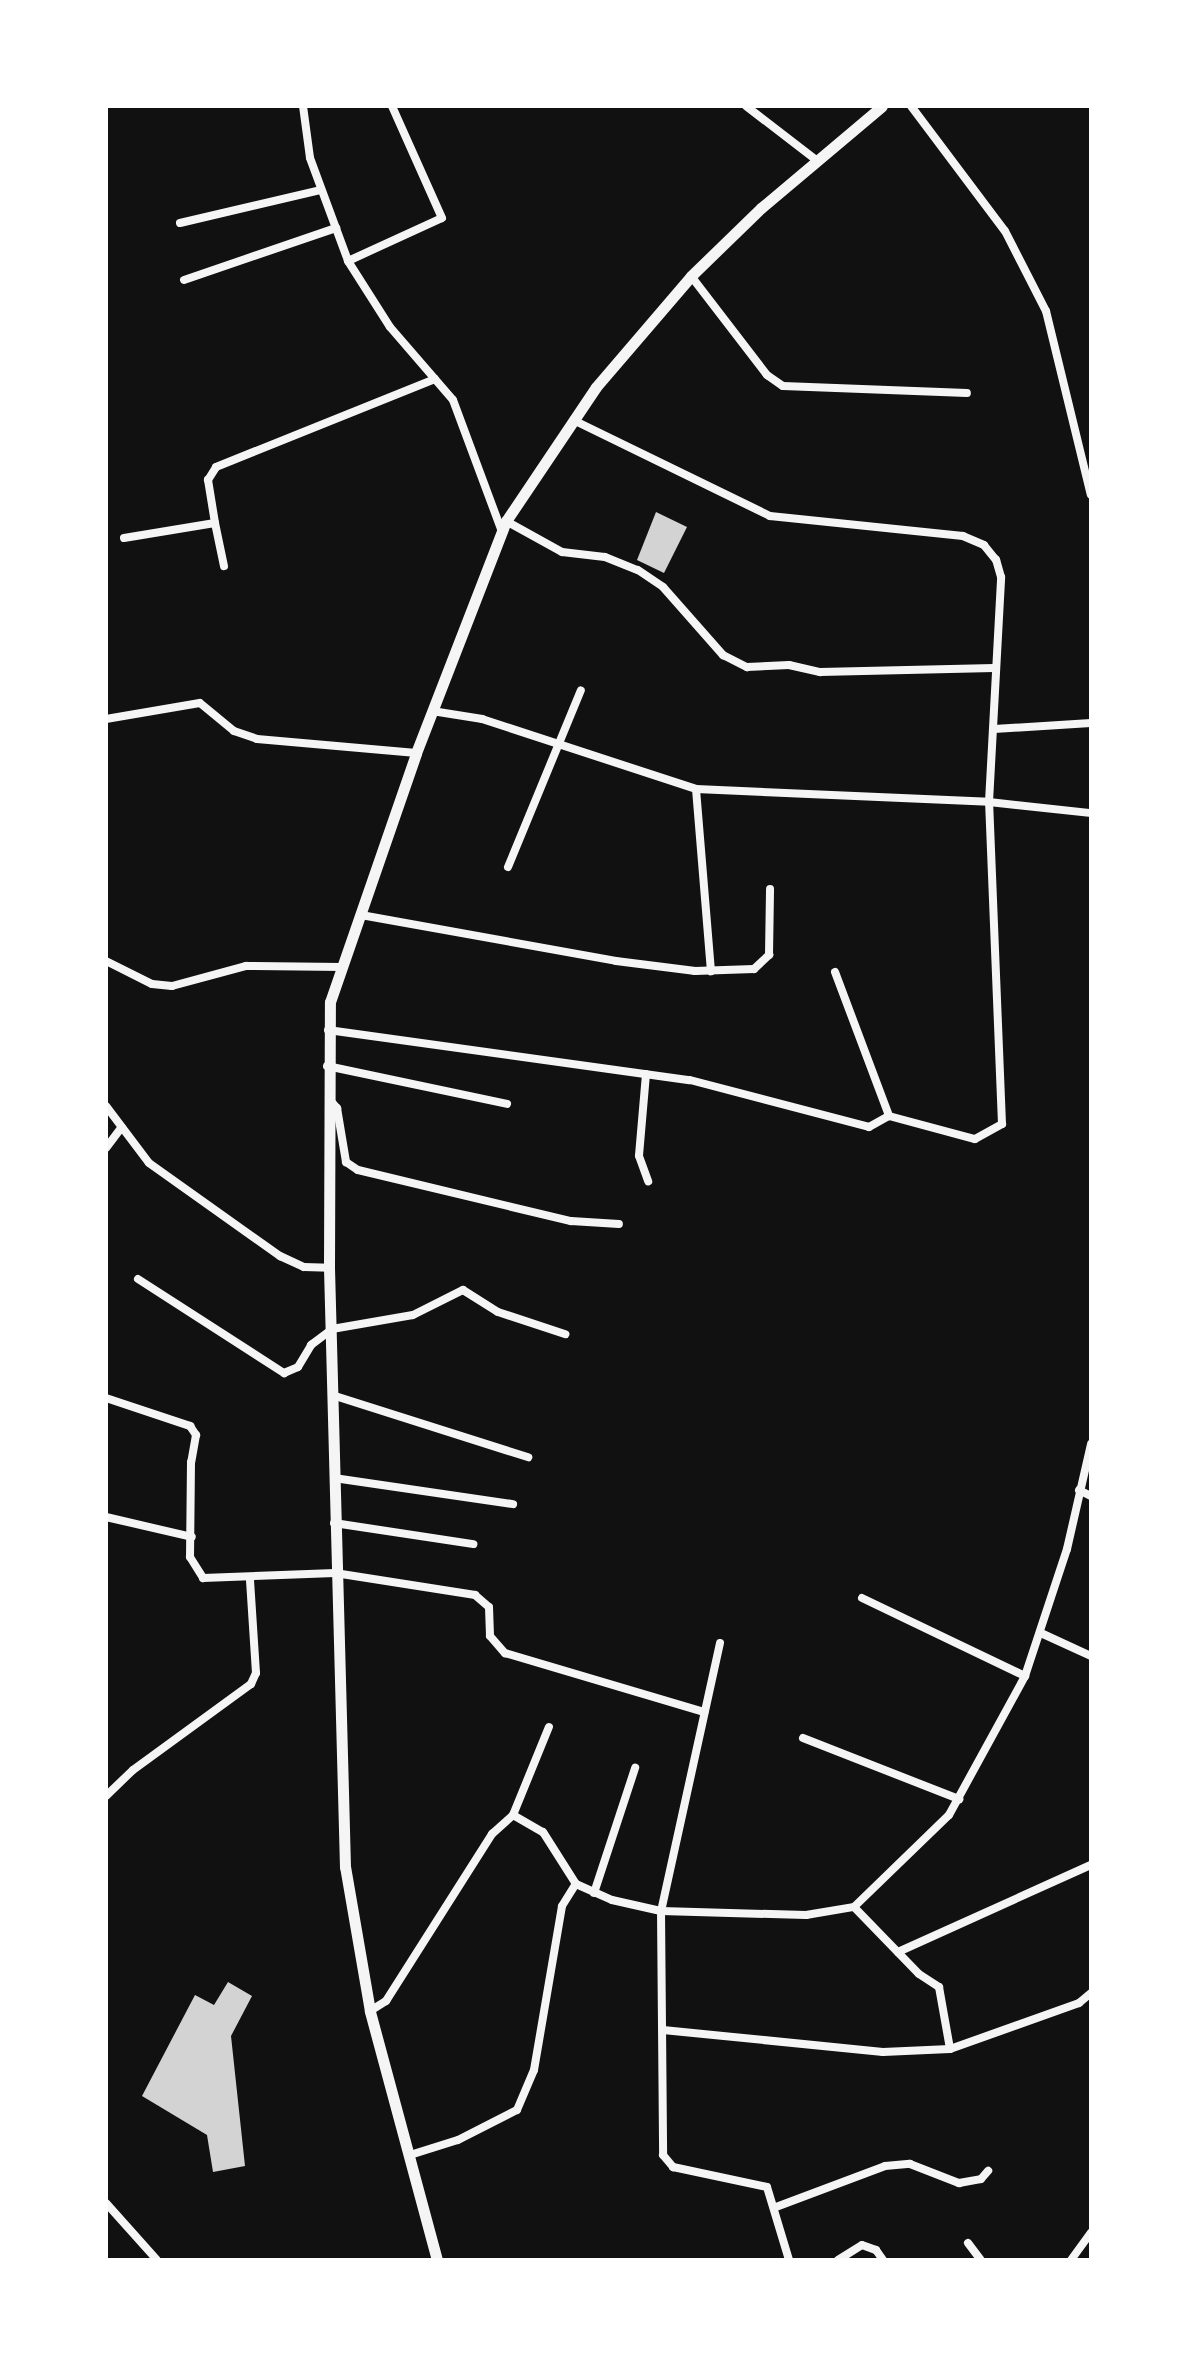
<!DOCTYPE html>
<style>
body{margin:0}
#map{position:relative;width:1197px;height:2366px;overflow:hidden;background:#111;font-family:"Source Serif 4",serif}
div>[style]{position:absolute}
.building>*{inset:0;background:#d3d3d3}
.minor>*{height:8px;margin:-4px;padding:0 4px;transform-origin:4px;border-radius:4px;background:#f5f5f5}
.secondary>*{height:11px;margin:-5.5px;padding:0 5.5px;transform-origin:5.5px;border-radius:5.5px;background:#f5f5f5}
span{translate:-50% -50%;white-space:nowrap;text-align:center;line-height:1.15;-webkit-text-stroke:6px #fff;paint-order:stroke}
.frame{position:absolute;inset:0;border:108px solid #fff;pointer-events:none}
</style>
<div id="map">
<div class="building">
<i style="clip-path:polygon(656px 512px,687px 527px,664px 573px,637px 560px)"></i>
<i style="clip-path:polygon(228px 1982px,252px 1996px,231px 2036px,245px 2166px,213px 2172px,207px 2135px,142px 2096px,195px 1995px,214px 2005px)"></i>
</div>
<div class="minor">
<i style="left:303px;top:106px;width:52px;rotate:82.3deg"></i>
<i style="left:310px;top:158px;width:110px;rotate:69.7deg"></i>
<i style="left:348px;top:261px;width:78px;rotate:57.5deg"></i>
<i style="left:390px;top:327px;width:96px;rotate:49.2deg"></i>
<i style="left:453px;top:400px;width:141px;rotate:69.6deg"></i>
<i style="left:746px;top:106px;width:88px;rotate:37.6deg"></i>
<i style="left:911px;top:106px;width:156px;rotate:53.1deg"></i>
<i style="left:1005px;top:231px;width:90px;rotate:62.9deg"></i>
<i style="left:1046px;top:311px;width:189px;rotate:76.3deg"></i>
<i style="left:180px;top:223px;width:145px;rotate:-13.2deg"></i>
<i style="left:348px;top:261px;width:103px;rotate:-24.6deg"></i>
<i style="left:442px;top:218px;width:123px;rotate:-114.1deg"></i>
<i style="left:691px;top:276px;width:125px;rotate:52.5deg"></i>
<i style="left:767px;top:375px;width:19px;rotate:35deg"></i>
<i style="left:783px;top:386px;width:184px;rotate:2.2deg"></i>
<i style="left:184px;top:280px;width:161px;rotate:-18.9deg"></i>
<i style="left:506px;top:521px;width:64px;rotate:29deg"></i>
<i style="left:562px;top:552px;width:43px;rotate:6.6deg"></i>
<i style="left:605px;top:557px;width:35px;rotate:22deg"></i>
<i style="left:638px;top:570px;width:30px;rotate:34deg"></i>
<i style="left:663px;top:587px;width:91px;rotate:48.6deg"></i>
<i style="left:723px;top:655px;width:27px;rotate:27deg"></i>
<i style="left:747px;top:667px;width:42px;rotate:-2.7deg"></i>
<i style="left:789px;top:665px;width:32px;rotate:13deg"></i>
<i style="left:820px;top:672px;width:174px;rotate:-1.3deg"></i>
<i style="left:215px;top:523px;width:44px;rotate:78.2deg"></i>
<i style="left:124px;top:538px;width:92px;rotate:-9.4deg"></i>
<i style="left:215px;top:523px;width:44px;rotate:-99.2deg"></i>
<i style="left:208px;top:480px;width:15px;rotate:-58deg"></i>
<i style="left:216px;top:467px;width:236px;rotate:-21.9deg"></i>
<i style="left:432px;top:711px;width:51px;rotate:9.1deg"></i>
<i style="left:482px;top:719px;width:225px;rotate:18.1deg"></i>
<i style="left:696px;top:789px;width:293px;rotate:2.5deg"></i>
<i style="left:989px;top:802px;width:103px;rotate:6.2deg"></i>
<i style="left:106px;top:719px;width:95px;rotate:-9.7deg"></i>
<i style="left:200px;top:703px;width:44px;rotate:39.5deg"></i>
<i style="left:234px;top:731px;width:24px;rotate:19deg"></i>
<i style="left:257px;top:739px;width:160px;rotate:5deg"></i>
<i style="left:994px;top:729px;width:97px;rotate:-3.5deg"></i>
<i style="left:696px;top:789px;width:183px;rotate:85.3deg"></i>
<i style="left:508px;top:867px;width:191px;rotate:-67.6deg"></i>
<i style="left:361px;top:915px;width:259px;rotate:10.2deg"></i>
<i style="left:616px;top:961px;width:80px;rotate:7.2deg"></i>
<i style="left:695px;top:971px;width:59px;rotate:-1.9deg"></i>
<i style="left:754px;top:969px;width:21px;rotate:-43deg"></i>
<i style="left:769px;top:955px;width:66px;rotate:-89.1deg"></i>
<i style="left:106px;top:961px;width:51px;rotate:26.6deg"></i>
<i style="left:152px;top:984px;width:20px;rotate:6deg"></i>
<i style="left:172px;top:986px;width:77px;rotate:-15.1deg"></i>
<i style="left:246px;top:966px;width:96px;rotate:0.6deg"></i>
<i style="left:835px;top:972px;width:154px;rotate:69.4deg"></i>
<i style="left:328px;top:1030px;width:365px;rotate:7.9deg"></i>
<i style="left:690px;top:1080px;width:185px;rotate:14.7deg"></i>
<i style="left:869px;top:1127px;width:23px;rotate:-29deg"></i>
<i style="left:889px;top:1116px;width:89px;rotate:15deg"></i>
<i style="left:975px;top:1139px;width:31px;rotate:-29deg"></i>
<i style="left:1002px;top:1124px;width:322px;rotate:-92.3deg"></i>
<i style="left:989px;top:802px;width:225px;rotate:-86.9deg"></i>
<i style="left:1001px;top:577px;width:18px;rotate:-106deg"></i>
<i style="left:996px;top:560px;width:19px;rotate:-129deg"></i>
<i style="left:984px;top:545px;width:23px;rotate:-157deg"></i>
<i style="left:963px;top:536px;width:194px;rotate:-174.1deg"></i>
<i style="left:770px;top:516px;width:219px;rotate:-154deg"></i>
<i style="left:327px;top:1066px;width:184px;rotate:11.9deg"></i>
<i style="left:646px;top:1074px;width:82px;rotate:94.9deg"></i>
<i style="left:639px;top:1156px;width:27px;rotate:70deg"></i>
<i style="left:330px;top:1100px;width:11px;rotate:49deg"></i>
<i style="left:337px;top:1108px;width:55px;rotate:80.5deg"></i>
<i style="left:346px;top:1162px;width:14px;rotate:34deg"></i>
<i style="left:358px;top:1170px;width:219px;rotate:13.5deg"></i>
<i style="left:571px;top:1221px;width:48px;rotate:3.6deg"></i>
<i style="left:106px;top:1106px;width:71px;rotate:53deg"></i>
<i style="left:149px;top:1163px;width:161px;rotate:35.4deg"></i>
<i style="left:280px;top:1256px;width:26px;rotate:25deg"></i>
<i style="left:304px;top:1267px;width:25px;rotate:2deg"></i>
<i style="left:106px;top:1148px;width:26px;rotate:-53deg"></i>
<i style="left:138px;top:1279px;width:174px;rotate:32.8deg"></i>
<i style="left:284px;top:1373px;width:15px;rotate:-23deg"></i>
<i style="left:298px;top:1367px;width:26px;rotate:-59deg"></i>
<i style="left:311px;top:1345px;width:26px;rotate:-37deg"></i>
<i style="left:332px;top:1329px;width:82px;rotate:-9.8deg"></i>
<i style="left:413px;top:1315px;width:56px;rotate:-26.6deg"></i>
<i style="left:463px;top:1290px;width:41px;rotate:32.2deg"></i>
<i style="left:498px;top:1312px;width:71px;rotate:18.2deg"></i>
<i style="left:332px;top:1395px;width:206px;rotate:17.6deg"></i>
<i style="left:106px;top:1398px;width:89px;rotate:18.4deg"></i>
<i style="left:190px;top:1426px;width:11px;rotate:56deg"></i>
<i style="left:196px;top:1435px;width:27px;rotate:100deg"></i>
<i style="left:191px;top:1462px;width:95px;rotate:90.6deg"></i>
<i style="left:190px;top:1557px;width:25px;rotate:58deg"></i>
<i style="left:203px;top:1578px;width:132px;rotate:-2.2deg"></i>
<i style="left:335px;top:1573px;width:142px;rotate:8.9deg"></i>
<i style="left:475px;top:1595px;width:18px;rotate:41deg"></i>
<i style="left:489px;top:1607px;width:29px;rotate:88deg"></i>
<i style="left:490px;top:1636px;width:23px;rotate:49deg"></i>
<i style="left:505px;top:1653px;width:208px;rotate:16.5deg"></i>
<i style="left:334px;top:1478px;width:181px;rotate:8.3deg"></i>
<i style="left:1079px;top:1490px;width:13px;rotate:27deg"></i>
<i style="left:106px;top:1517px;width:88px;rotate:13.1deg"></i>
<i style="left:334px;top:1523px;width:141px;rotate:8.6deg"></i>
<i style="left:862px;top:1598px;width:181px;rotate:25.6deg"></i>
<i style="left:1043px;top:1634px;width:53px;rotate:24.6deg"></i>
<i style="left:720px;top:1643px;width:274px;rotate:102.4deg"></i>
<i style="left:661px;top:1911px;width:244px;rotate:89.5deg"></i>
<i style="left:663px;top:2155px;width:16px;rotate:50deg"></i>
<i style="left:673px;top:2167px;width:96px;rotate:12deg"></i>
<i style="left:767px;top:2187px;width:76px;rotate:73.2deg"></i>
<i style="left:803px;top:1738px;width:168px;rotate:21.4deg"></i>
<i style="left:106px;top:1796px;width:37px;rotate:-44deg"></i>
<i style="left:133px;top:1770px;width:146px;rotate:-36.1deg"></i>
<i style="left:251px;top:1684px;width:12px;rotate:-66deg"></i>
<i style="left:256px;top:1673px;width:93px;rotate:-93.7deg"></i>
<i style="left:513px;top:1815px;width:95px;rotate:-67.8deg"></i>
<i style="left:594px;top:1893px;width:132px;rotate:-71.8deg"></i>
<i style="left:854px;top:1907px;width:93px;rotate:45.9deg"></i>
<i style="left:919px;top:1974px;width:24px;rotate:33deg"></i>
<i style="left:939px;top:1987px;width:63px;rotate:79.9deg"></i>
<i style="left:898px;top:1952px;width:212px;rotate:-24.3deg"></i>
<i style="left:370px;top:2011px;width:19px;rotate:-32deg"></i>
<i style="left:386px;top:2001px;width:198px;rotate:-57.6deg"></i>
<i style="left:492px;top:1834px;width:28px;rotate:-42deg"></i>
<i style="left:513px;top:1815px;width:34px;rotate:30deg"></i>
<i style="left:543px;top:1832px;width:62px;rotate:57.6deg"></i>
<i style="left:576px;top:1884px;width:39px;rotate:24deg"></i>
<i style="left:612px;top:1900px;width:50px;rotate:12.7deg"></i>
<i style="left:661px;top:1911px;width:145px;rotate:1.6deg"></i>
<i style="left:806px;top:1915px;width:49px;rotate:-9.5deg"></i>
<i style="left:854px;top:1907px;width:132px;rotate:-44.1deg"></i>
<i style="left:949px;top:1815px;width:158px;rotate:-61.3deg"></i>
<i style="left:1025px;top:1676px;width:134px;rotate:-71.7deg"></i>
<i style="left:1067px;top:1549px;width:108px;rotate:-77.1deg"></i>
<i style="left:663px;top:2030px;width:221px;rotate:5.7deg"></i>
<i style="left:883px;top:2052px;width:67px;rotate:-2.6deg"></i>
<i style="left:950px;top:2049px;width:137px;rotate:-19.6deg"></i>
<i style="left:1079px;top:2003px;width:16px;rotate:-40deg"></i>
<i style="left:410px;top:2155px;width:50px;rotate:-17.4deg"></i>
<i style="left:458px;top:2140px;width:66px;rotate:-27deg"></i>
<i style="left:517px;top:2110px;width:43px;rotate:-67deg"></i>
<i style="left:534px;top:2070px;width:166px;rotate:-80.3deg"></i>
<i style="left:562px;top:1906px;width:26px;rotate:-58deg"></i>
<i style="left:106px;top:2203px;width:76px;rotate:48.2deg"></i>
<i style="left:776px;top:2207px;width:116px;rotate:-20.6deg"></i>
<i style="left:885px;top:2166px;width:25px;rotate:-5deg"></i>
<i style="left:910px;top:2164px;width:53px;rotate:21.2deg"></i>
<i style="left:959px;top:2183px;width:22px;rotate:-10deg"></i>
<i style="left:981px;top:2179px;width:11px;rotate:-49deg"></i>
<i style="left:968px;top:2243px;width:21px;rotate:53deg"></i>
<i style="left:838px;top:2260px;width:28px;rotate:-32deg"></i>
<i style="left:862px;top:2245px;width:15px;rotate:20deg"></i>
<i style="left:876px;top:2250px;width:12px;rotate:55deg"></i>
<i style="left:1071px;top:2260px;width:34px;rotate:-54deg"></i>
</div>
<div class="secondary">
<i style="left:437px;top:2260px;width:258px;rotate:-105.1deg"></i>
<i style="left:370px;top:2011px;width:146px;rotate:-99.8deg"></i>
<i style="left:345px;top:1867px;width:599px;rotate:-91.53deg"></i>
<i style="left:329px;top:1268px;width:266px;rotate:-89.8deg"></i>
<i style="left:330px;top:1002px;width:263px;rotate:-70.9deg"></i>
<i style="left:416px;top:753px;width:249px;rotate:-68.8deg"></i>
<i style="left:506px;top:521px;width:161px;rotate:-56.1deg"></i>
<i style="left:596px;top:387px;width:146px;rotate:-49.4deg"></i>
<i style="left:691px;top:276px;width:98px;rotate:-44.2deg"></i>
<i style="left:761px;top:208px;width:158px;rotate:-40.1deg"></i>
</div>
<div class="frame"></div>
</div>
